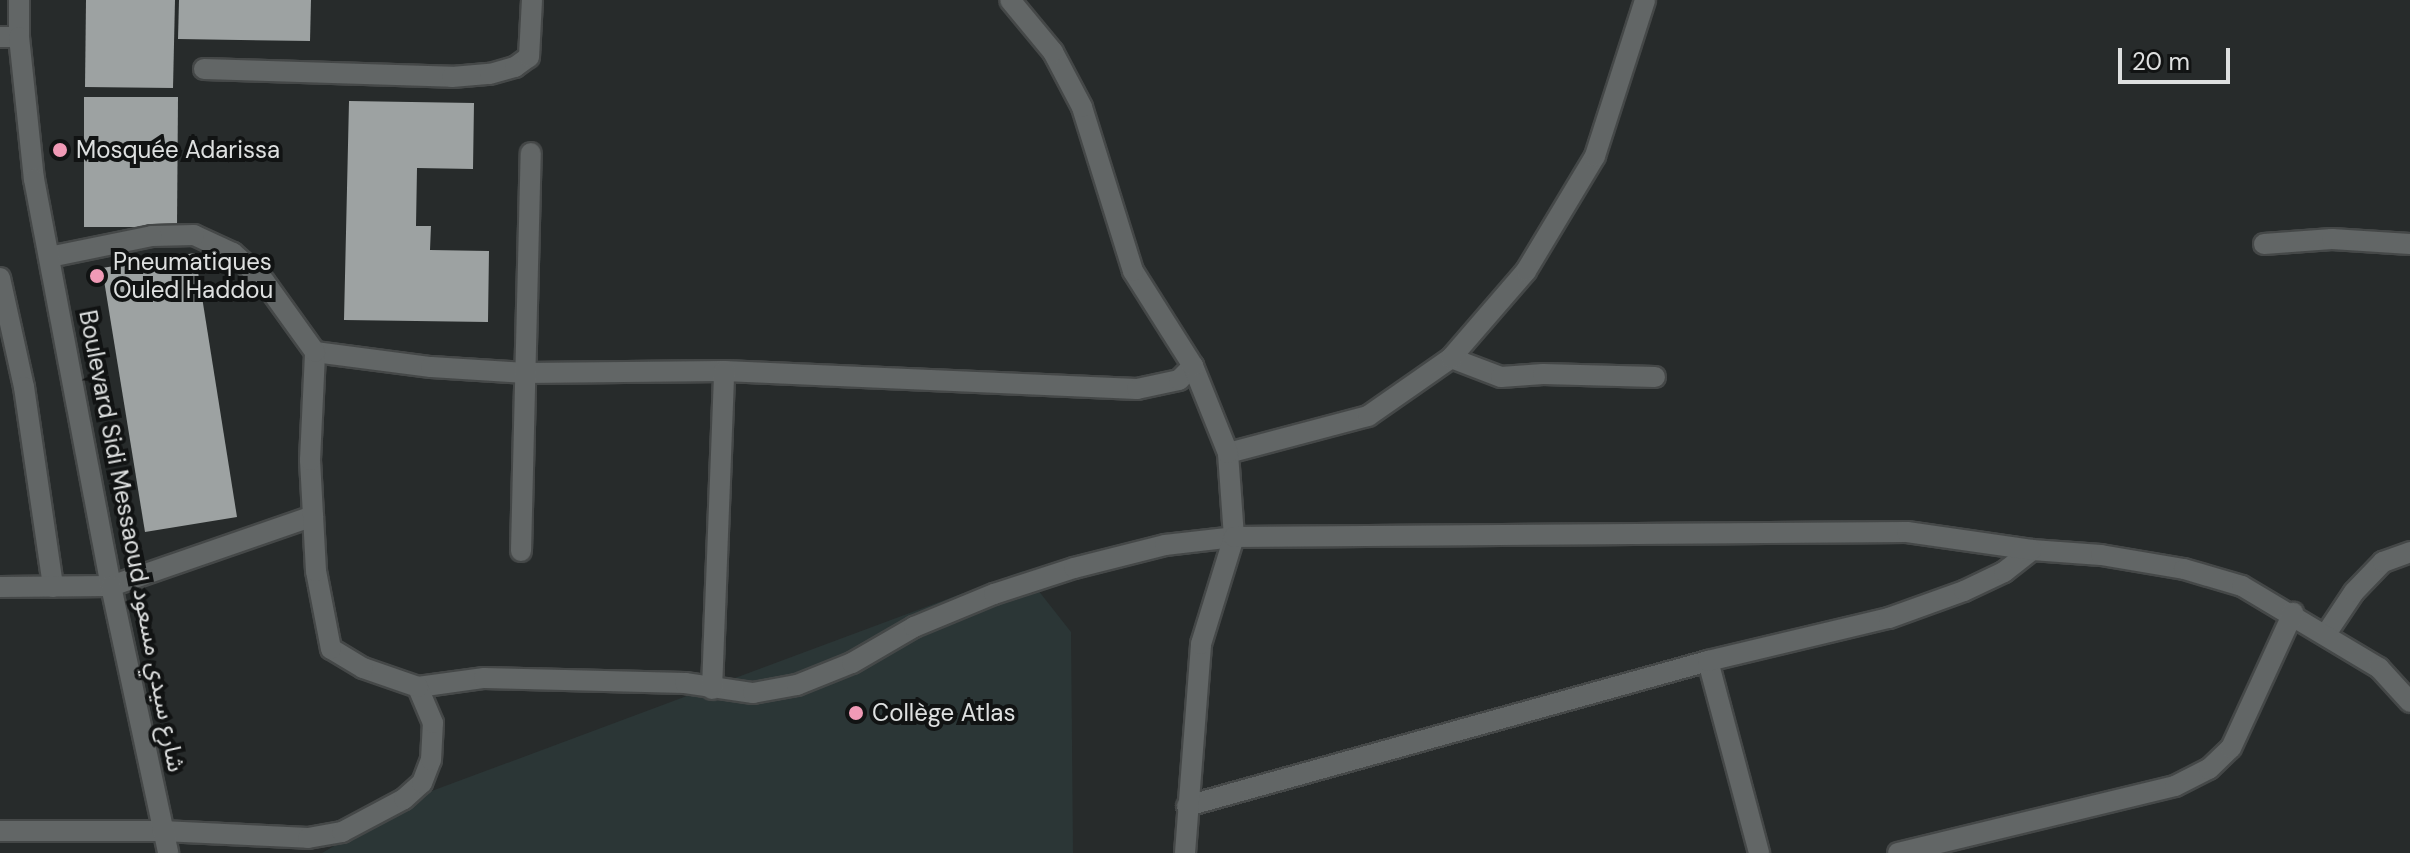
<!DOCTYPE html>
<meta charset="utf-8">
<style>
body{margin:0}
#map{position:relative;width:2410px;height:853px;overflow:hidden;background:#272b2b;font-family:"DM Sans","Noto Sans Arabic",sans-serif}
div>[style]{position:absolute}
.built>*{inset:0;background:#2b3636}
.building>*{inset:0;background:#9da2a2}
.roads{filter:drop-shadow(2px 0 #454848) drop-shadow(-2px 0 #454848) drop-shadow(0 2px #454848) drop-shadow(0 -2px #454848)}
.lane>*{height:20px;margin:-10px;padding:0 10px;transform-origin:10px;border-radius:10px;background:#626666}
.street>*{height:20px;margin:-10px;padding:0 10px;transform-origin:10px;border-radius:10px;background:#626666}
.secondary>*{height:20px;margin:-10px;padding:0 10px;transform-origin:10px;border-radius:10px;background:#626666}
.dots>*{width:22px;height:22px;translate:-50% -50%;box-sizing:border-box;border:4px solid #111313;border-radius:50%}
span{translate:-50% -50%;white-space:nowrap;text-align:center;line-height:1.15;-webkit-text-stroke:8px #111313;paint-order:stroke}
.poi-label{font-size:24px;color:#dee0e0}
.left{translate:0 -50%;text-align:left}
.street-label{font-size:24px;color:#dee0e0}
.scale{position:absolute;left:2118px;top:48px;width:112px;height:36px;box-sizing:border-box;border:4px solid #dee0e0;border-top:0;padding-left:10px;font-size:24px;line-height:28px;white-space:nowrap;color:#dee0e0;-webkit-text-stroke:6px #111313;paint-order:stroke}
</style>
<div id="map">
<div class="built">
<i style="clip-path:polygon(1023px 571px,1071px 632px,1073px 853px,322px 853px,421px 795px)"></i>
</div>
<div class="building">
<i style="clip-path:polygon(86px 0,175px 0,173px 88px,85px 87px)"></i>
<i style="clip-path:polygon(179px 0,311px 0,310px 41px,178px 39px)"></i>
<i style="clip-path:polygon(84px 97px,178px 97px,177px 227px,84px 227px)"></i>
<i style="clip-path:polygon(349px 101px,474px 103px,473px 169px,417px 168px,416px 226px,431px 226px,430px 250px,489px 251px,488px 322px,344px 320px)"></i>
<i style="clip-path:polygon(195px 253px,237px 517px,145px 532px,102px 268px)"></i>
</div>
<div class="roads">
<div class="lane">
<i style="left:2264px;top:244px;width:68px;rotate:-4.2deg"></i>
<i style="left:2332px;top:239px;width:78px;rotate:3.7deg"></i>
<i style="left:0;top:278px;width:112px;rotate:77.6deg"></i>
<i style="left:24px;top:387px;width:202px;rotate:81.7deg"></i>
<i style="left:1451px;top:358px;width:53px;rotate:20.8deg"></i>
<i style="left:1501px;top:377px;width:42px;rotate:-4.1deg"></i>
<i style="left:1543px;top:374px;width:112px;rotate:1.5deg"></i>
<i style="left:0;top:587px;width:111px;rotate:-0.5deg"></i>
<i style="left:2326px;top:634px;width:50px;rotate:-56.3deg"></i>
<i style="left:2354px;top:592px;width:42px;rotate:-46deg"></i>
<i style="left:2383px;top:562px;width:29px;rotate:-20deg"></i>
</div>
<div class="street">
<i style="left:0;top:37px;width:19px"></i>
<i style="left:204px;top:69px;width:248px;rotate:1.8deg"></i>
<i style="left:452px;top:77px;width:38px;rotate:-5deg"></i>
<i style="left:490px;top:74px;width:26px;rotate:-16deg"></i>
<i style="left:515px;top:67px;width:17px;rotate:-36deg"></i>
<i style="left:529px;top:57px;width:57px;rotate:-87deg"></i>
<i style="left:315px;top:352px;width:117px;rotate:7.4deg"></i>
<i style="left:431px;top:367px;width:95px;rotate:3.6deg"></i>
<i style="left:526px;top:373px;width:198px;rotate:-0.6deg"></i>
<i style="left:724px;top:371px;width:413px;rotate:2.5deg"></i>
<i style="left:1137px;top:389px;width:43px;rotate:-12.1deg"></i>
<i style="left:1179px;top:380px;width:20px;rotate:-45deg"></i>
<i style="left:1228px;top:453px;width:145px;rotate:-14.8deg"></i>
<i style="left:1368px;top:416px;width:101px;rotate:-34.9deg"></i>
<i style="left:1451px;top:358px;width:115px;rotate:-49.2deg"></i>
<i style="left:1526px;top:271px;width:134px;rotate:-59deg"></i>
<i style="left:1595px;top:156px;width:164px;rotate:-72.2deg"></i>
<i style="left:521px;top:551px;width:398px;rotate:-88.6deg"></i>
<i style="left:111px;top:586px;width:214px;rotate:-19.1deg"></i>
<i style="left:1708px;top:661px;width:199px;rotate:75.1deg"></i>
<i style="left:418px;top:687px;width:67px;rotate:-7.8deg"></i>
<i style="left:484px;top:678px;width:201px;rotate:1.4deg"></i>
<i style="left:685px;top:683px;width:69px;rotate:8.4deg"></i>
<i style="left:753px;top:693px;width:45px;rotate:-10.3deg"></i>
<i style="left:797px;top:685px;width:59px;rotate:-21.8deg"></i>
<i style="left:852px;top:663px;width:72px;rotate:-30.1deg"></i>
<i style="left:914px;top:627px;width:87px;rotate:-22.4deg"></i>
<i style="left:994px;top:594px;width:84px;rotate:-18deg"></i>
<i style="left:1074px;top:568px;width:94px;rotate:-14.2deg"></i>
<i style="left:1165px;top:545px;width:69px;rotate:-6.6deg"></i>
<i style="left:1234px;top:537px;width:84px;rotate:-94.1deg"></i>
<i style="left:1228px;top:453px;width:94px;rotate:-111.9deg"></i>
<i style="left:1193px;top:366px;width:112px;rotate:-122.3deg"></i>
<i style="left:1133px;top:271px;width:172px;rotate:-107.3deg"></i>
<i style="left:1082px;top:107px;width:62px;rotate:-117.8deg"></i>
<i style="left:1053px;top:52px;width:67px;rotate:-129.6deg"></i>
<i style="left:712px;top:689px;width:318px;rotate:-87.8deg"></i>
<i style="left:1187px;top:806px;width:541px;rotate:-15.55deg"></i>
<i style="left:1708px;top:661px;width:186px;rotate:-13.4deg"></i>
<i style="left:1889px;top:618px;width:80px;rotate:-19.8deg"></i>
<i style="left:1964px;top:591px;width:44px;rotate:-25.4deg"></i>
<i style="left:2004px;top:572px;width:36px;rotate:-38deg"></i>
<i style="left:2032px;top:550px;width:69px;rotate:4.1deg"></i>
<i style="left:2101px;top:555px;width:84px;rotate:9.6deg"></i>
<i style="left:2184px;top:569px;width:60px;rotate:16.3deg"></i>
<i style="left:2242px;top:586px;width:160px;rotate:30.9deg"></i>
<i style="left:2379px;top:668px;width:46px;rotate:47.6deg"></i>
<i style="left:0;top:831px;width:162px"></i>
<i style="left:162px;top:831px;width:146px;rotate:2.7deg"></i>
<i style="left:308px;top:838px;width:35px;rotate:-10deg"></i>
<i style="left:342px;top:832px;width:70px;rotate:-28deg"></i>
<i style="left:404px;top:799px;width:24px;rotate:-42deg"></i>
<i style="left:422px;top:783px;width:25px;rotate:-69deg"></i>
<i style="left:431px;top:760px;width:37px;rotate:-87deg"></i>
<i style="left:433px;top:723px;width:39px;rotate:-113deg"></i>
<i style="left:418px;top:687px;width:58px;rotate:-160.9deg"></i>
<i style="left:363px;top:668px;width:37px;rotate:-149deg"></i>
<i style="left:331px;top:649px;width:79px;rotate:-100.9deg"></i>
<i style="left:316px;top:571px;width:111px;rotate:-93.1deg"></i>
<i style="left:310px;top:460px;width:108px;rotate:-87.3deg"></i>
<i style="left:315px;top:352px;width:87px;rotate:-125.7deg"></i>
<i style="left:264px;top:281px;width:42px;rotate:-137.9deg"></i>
<i style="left:233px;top:253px;width:43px;rotate:-155.2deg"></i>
<i style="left:194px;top:235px;width:42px;rotate:178.6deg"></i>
<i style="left:152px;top:236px;width:104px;rotate:168.4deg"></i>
<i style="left:1185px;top:853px;width:210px;rotate:-85.6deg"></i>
<i style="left:1201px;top:644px;width:112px;rotate:-72.9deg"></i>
<i style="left:1234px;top:537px;width:673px;rotate:-0.43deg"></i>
<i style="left:1907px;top:532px;width:126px;rotate:8.2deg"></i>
<i style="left:1898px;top:853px;width:285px;rotate:-13.6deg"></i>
<i style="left:2175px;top:786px;width:38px;rotate:-27deg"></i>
<i style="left:2209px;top:769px;width:30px;rotate:-44deg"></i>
<i style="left:2231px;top:748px;width:149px;rotate:-65.3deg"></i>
</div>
<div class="secondary">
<i style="left:19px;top:0;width:37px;rotate:90deg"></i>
<i style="left:19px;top:37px;width:143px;rotate:84deg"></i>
<i style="left:34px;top:179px;width:414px;rotate:79.3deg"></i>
<i style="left:111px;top:586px;width:273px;rotate:77.9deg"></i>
</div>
</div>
<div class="dots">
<i style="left:60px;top:150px;background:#f09ab6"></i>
<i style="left:97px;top:276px;background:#f09ab6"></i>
<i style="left:856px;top:713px;background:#f09ab6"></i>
</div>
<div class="poi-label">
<span class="left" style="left:76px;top:150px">Mosquée Adarissa</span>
<span class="left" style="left:113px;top:276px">Pneumatiques<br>Ouled Haddou</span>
<span class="left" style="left:872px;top:713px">Collège Atlas</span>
</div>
<div class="street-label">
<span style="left:132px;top:541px;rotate:79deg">Boulevard Sidi Messaoud شارع سيدي مسعود</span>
</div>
<div class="scale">20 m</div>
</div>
